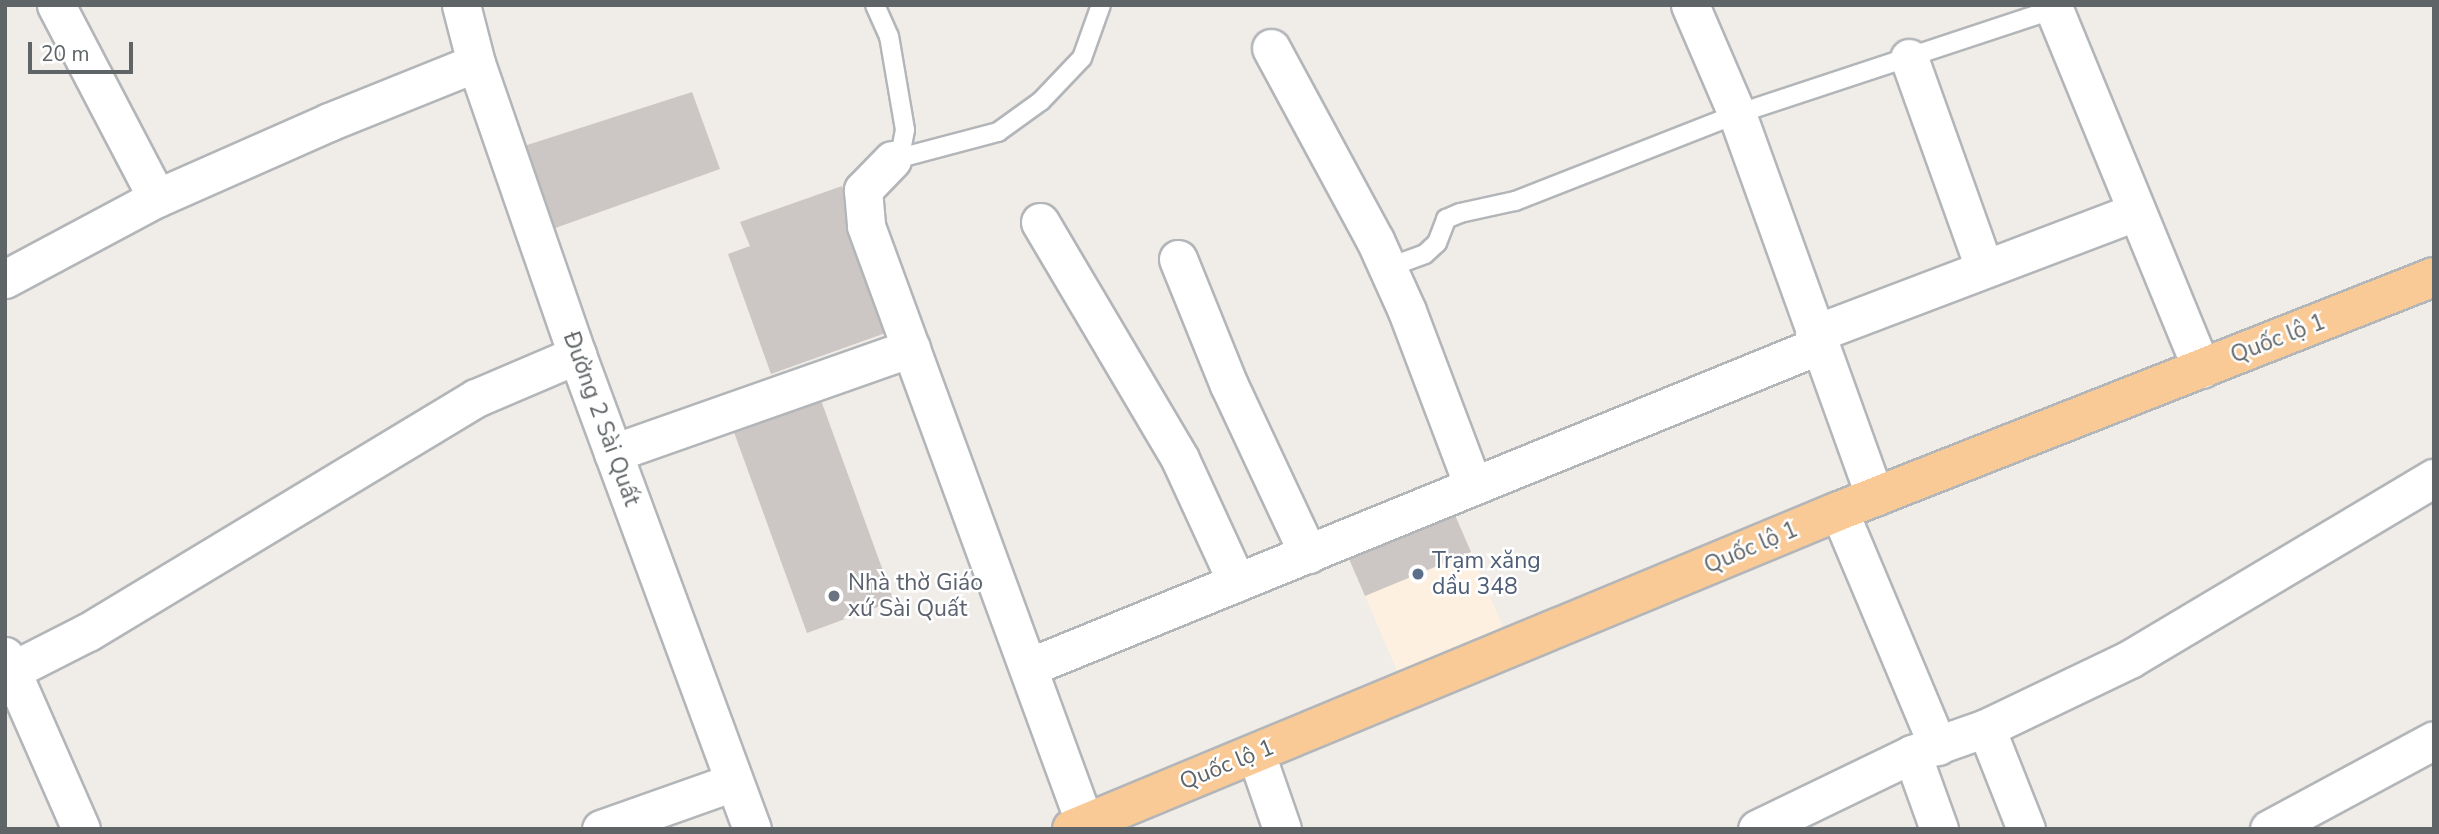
<!DOCTYPE html>
<meta charset="utf-8">
<style>
body{margin:0}
#map{position:relative;width:2439px;height:834px;overflow:hidden;background:#f0ece8;font-family:"Nunito Sans",sans-serif}
div>[style]{position:absolute}
.commercial>*{inset:0;background:#fdf0e0}
.building>*{inset:0;background:#ccc7c4}
.roads{filter:drop-shadow(2px 0 #b3b6b9) drop-shadow(-2px 0 #b3b6b9) drop-shadow(0 2px #b3b6b9) drop-shadow(0 -2px #b3b6b9)}
.lane>*{height:18px;margin:-9px;padding:0 9px;transform-origin:9px;border-radius:9px;background:#fff}
.street>*{height:37px;margin:-18.5px;padding:0 18.5px;transform-origin:18.5px;border-radius:18.5px;background:#fff}
.highway>*{height:38px;margin:-19px;padding:0 19px;transform-origin:19px;border-radius:19px;background:#f9ca96}
.dots>*{width:19px;height:19px;translate:-50% -50%;box-sizing:border-box;border:4px solid #fff;border-radius:50%}
span{translate:-50% -50%;white-space:nowrap;text-align:center;line-height:1.15;-webkit-text-stroke:5px #fff;paint-order:stroke}
.street-label{font-size:23px;color:#5f6467}
.service-label{font-size:23px;color:#4e5e75}
.left{translate:0 -50%;text-align:left}
.worship-label{font-size:23px;color:#5b616d}
.frame{position:absolute;inset:0;border:7px solid #5f6467;pointer-events:none}
.scale{position:absolute;left:28px;top:42px;width:105px;height:32px;box-sizing:border-box;border:4px solid #5f6467;border-top:0;padding-left:9px;font-size:21px;line-height:24px;white-space:nowrap;color:#5f6467;-webkit-text-stroke:5px #fff;paint-order:stroke}
</style>
<div id="map">
<div class="commercial">
<i style="clip-path:polygon(1452px 508px,1504px 629px,1398px 673px,1346px 552px)"></i>
</div>
<div class="building">
<i style="clip-path:polygon(692px 92px,720px 169px,547px 231px,521px 147px)"></i>
<i style="clip-path:polygon(842px 186px,894px 330px,771px 374px,728px 254px,750px 246px,740px 222px)"></i>
<i style="clip-path:polygon(818px 392px,894px 601px,807px 633px,731px 424px)"></i>
<i style="clip-path:polygon(1452px 508px,1471px 552px,1365px 596px,1346px 552px)"></i>
</div>
<div class="roads">
<div class="lane">
<i style="left:875px;top:5px;width:34px;rotate:66deg"></i>
<i style="left:889px;top:36px;width:95px;rotate:80.3deg"></i>
<i style="left:905px;top:130px;width:20px;rotate:101deg"></i>
<i style="left:901px;top:150px;width:13px;rotate:132deg"></i>
<i style="left:892px;top:160px;width:110px;rotate:-14.8deg"></i>
<i style="left:998px;top:132px;width:53px;rotate:-35.8deg"></i>
<i style="left:1041px;top:101px;width:59px;rotate:-46.4deg"></i>
<i style="left:1082px;top:58px;width:56px;rotate:-70.3deg"></i>
<i style="left:1387px;top:268px;width:40px;rotate:-20.2deg"></i>
<i style="left:1425px;top:254px;width:16px;rotate:-43deg"></i>
<i style="left:1437px;top:243px;width:26px;rotate:-69deg"></i>
<i style="left:1446px;top:219px;width:15px;rotate:-23deg"></i>
<i style="left:1460px;top:213px;width:56px;rotate:-12.3deg"></i>
<i style="left:1515px;top:201px;width:238px;rotate:-21.4deg"></i>
<i style="left:1737px;top:114px;width:338px;rotate:-18.3deg"></i>
</div>
<div class="street">
<i style="left:56px;top:5px;width:218px;rotate:62.4deg"></i>
<i style="left:461px;top:5px;width:60px;rotate:75.5deg"></i>
<i style="left:476px;top:63px;width:309px;rotate:70.9deg"></i>
<i style="left:577px;top:355px;width:505px;rotate:69.74deg"></i>
<i style="left:1690px;top:5px;width:119px;rotate:66.7deg"></i>
<i style="left:1737px;top:114px;width:407px;rotate:70.2deg"></i>
<i style="left:2054px;top:9px;width:389px;rotate:67.7deg"></i>
<i style="left:1271px;top:48px;width:218px;rotate:61.6deg"></i>
<i style="left:1375px;top:240px;width:78px;rotate:65.7deg"></i>
<i style="left:1407px;top:311px;width:187px;rotate:69.3deg"></i>
<i style="left:1909px;top:58px;width:223px;rotate:70.3deg"></i>
<i style="left:892px;top:160px;width:42px;rotate:134deg"></i>
<i style="left:863px;top:190px;width:36px;rotate:85deg"></i>
<i style="left:866px;top:226px;width:637px;rotate:69.89deg"></i>
<i style="left:1040px;top:222px;width:275px;rotate:59.4deg"></i>
<i style="left:1180px;top:459px;width:136px;rotate:65.3deg"></i>
<i style="left:1178px;top:259px;width:136px;rotate:68deg"></i>
<i style="left:1229px;top:385px;width:187px;rotate:64.9deg"></i>
<i style="left:5px;top:279px;width:172px;rotate:-28.1deg"></i>
<i style="left:157px;top:198px;width:188px;rotate:-23.8deg"></i>
<i style="left:329px;top:122px;width:158px;rotate:-21.9deg"></i>
<i style="left:1814px;top:334px;width:344px;rotate:-20.8deg"></i>
<i style="left:613px;top:453px;width:316px;rotate:-19.4deg"></i>
<i style="left:1839px;top:511px;width:255px;rotate:67.2deg"></i>
<i style="left:5px;top:656px;width:189px;rotate:66.3deg"></i>
<i style="left:1029px;top:667px;width:851px;rotate:-22.16deg"></i>
<i style="left:11px;top:671px;width:86px;rotate:-26.9deg"></i>
<i style="left:88px;top:632px;width:453px;rotate:-31.1deg"></i>
<i style="left:476px;top:398px;width:110px;rotate:-23.1deg"></i>
<i style="left:1986px;top:728px;width:109px;rotate:68.4deg"></i>
<i style="left:1256px;top:754px;width:79px;rotate:70.9deg"></i>
<i style="left:1912px;top:754px;width:80px;rotate:70.2deg"></i>
<i style="left:601px;top:829px;width:141px;rotate:-19.5deg"></i>
<i style="left:1757px;top:829px;width:172px;rotate:-25.8deg"></i>
<i style="left:1912px;top:754px;width:78px;rotate:-19.4deg"></i>
<i style="left:1986px;top:728px;width:160px;rotate:-25.6deg"></i>
<i style="left:2130px;top:659px;width:354px;rotate:-30.8deg"></i>
<i style="left:2269px;top:829px;width:187px;rotate:-28.3deg"></i>
</div>
<div class="highway">
<i style="left:1072px;top:829px;width:830px;rotate:-22.52deg"></i>
<i style="left:1839px;top:511px;width:639px;rotate:-21.47deg"></i>
</div>
</div>
<div class="dots">
<i style="left:1418px;top:574px;background:#5c6f8a"></i>
<i style="left:834px;top:596px;background:#6b7280"></i>
</div>
<div class="street-label">
<span style="left:2278px;top:339px;rotate:-21deg">Quốc lộ 1</span>
<span style="left:601px;top:419px;rotate:70deg">Đường 2 Sài Quất</span>
<span style="left:1751px;top:548px;rotate:-23deg">Quốc lộ 1</span>
<span style="left:1227px;top:765px;rotate:-22deg">Quốc lộ 1</span>
</div>
<div class="service-label">
<span class="left" style="left:1432px;top:574px">Trạm xăng<br>dầu 348</span>
</div>
<div class="worship-label">
<span class="left" style="left:848px;top:596px">Nhà thờ Giáo<br>xứ Sài Quất</span>
</div>
<div class="frame"></div>
<div class="scale">20 m</div>
</div>
